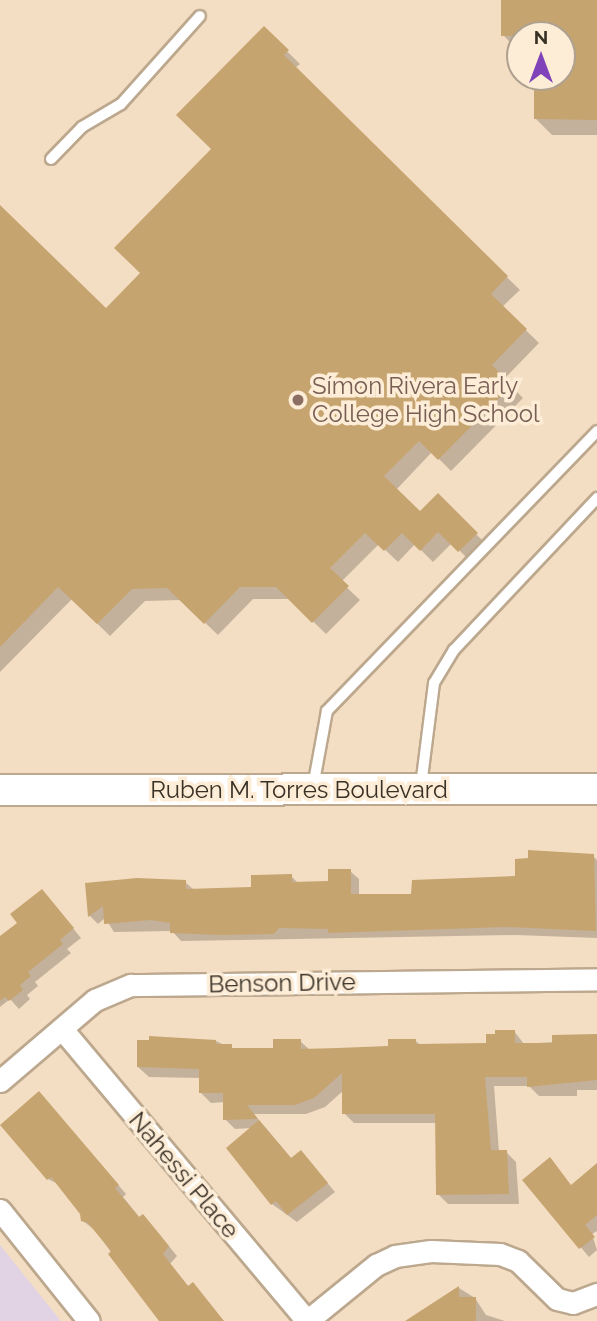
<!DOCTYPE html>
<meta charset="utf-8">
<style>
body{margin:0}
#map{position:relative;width:597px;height:1321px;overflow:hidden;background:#f4dec3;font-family:Raleway,sans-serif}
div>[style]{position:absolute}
.commercial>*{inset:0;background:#e1d2e4}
.shadow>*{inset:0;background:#0003}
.building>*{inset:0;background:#c6a470}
.roads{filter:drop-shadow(2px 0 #bca88e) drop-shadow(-2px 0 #bca88e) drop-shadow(0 2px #bca88e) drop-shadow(0 -2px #bca88e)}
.service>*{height:10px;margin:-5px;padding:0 5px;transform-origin:5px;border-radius:5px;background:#fff}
.minor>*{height:21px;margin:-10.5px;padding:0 10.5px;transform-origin:10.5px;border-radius:10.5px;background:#fff}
.secondary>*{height:30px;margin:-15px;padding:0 15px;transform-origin:15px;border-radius:15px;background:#fff}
.dots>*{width:19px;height:19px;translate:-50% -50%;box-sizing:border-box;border:4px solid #fdecd6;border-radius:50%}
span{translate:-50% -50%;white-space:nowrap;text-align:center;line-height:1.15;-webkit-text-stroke:7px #fdecd6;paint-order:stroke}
.education-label{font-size:24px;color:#785e54}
.left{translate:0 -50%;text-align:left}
.street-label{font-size:24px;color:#393126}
.north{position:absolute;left:506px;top:21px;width:70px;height:70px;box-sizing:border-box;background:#fdecd6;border:2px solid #afa190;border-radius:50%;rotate:0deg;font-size:19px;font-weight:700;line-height:28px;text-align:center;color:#393126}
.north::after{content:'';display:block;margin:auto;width:24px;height:32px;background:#7f42b8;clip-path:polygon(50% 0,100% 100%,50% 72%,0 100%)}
</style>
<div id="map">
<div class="commercial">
<i style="clip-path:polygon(0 1245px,61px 1321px,0 1321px)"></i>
</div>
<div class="shadow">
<i style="clip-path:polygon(503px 0,597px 0,597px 135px,552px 135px,536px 119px,536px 77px,562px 77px,562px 35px,520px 35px,519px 51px,503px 35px)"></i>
<i style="clip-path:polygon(264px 29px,300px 64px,295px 68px,520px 290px,502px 307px,539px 343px,504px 379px,523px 398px,451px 471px,432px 452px,396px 490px,420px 513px,438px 496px,489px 547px,472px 563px,452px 543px,433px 562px,415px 544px,398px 562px,379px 544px,341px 582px,360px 600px,326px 634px,290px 599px,253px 599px,218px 635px,181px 600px,145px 601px,110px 636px,72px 599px,0 672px,0 207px,106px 310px,143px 273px,213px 149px)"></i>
<i style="clip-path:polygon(593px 856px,597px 860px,597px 938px,516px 935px,181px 941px,172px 931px,114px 932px,105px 918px,98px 924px,90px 916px,87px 884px,185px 882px,194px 890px,253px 889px,291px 876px,299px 884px,330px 883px,350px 871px,359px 879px,359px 896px,413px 895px,516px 878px)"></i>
<i style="clip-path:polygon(50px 900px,81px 938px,67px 949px,71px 953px,35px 982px,38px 986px,27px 995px,30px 999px,19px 1009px,10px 999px,0 1007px,0 938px)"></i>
<i style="clip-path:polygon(514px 1031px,524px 1044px,597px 1039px,597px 1090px,577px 1090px,577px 1096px,539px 1096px,529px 1086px,494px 1086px,499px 1152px,506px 1152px,516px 1162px,519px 1204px,448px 1204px,438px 1194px,437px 1123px,354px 1123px,344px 1113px,344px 1090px,325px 1107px,306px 1114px,254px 1114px,292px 1159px,309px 1161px,335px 1192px,297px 1222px,272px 1204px,228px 1148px,252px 1128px,235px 1129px,225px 1119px,225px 1102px,211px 1103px,201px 1093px,201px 1078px,149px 1077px,138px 1067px,216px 1041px,235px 1050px,275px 1050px,300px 1041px,310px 1050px,390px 1048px,415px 1040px,421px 1046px,487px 1044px)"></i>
<i style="clip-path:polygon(47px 1102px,126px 1194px,123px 1197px,140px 1218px,151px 1224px,177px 1256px,170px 1264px,189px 1287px,224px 1321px,160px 1321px,96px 1231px,83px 1221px,82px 1213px,60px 1185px,48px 1179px)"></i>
<i style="clip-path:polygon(597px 1165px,597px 1231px,592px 1234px,597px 1250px,589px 1257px,524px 1180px,572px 1186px)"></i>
<i style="clip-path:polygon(459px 1288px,475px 1298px,486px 1315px,505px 1321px,409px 1321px)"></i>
</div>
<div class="building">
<i style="clip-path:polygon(501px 0,597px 0,597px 120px,534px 119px,534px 77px,562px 77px,562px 35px,501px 36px)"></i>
<i style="clip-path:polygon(264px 26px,289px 50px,284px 55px,508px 276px,491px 294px,527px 329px,492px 365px,512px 385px,438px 460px,419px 441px,384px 476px,420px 511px,438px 493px,478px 533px,458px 552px,438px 532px,420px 551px,402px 533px,384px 551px,365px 533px,330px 568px,349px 586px,312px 623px,276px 587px,240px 587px,204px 624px,167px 588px,132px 589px,97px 624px,58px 587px,0 647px,0 205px,106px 308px,140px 273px,114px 248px,211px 149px,176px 115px)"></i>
<i style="clip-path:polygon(528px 850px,594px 854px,596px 931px,506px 927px,328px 933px,328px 929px,279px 928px,274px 934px,222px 935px,170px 933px,170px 923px,151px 920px,104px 924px,103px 906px,88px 917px,85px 883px,137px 878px,186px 880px,186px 889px,251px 887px,251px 875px,292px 874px,292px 882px,328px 881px,328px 869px,351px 869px,351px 894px,411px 894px,412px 880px,515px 876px,515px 859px,528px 858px)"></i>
<i style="clip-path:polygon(42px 889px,74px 928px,60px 940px,63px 944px,28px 972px,31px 976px,20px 985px,23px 990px,9px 1001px,5px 997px,0 1001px,0 936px,17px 923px,10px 914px)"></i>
<i style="clip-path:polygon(495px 1030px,515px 1030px,515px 1043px,552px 1043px,552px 1035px,597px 1034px,597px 1080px,527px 1087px,527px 1077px,485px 1077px,491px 1150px,507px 1150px,509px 1194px,436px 1195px,435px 1114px,342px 1114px,342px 1073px,314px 1098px,295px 1105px,247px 1105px,258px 1119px,223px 1120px,223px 1093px,199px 1093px,199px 1069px,137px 1067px,137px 1040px,149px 1040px,149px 1036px,216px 1040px,216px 1044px,232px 1044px,232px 1048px,273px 1048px,273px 1039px,301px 1039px,301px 1049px,337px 1048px,388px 1046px,388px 1039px,416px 1039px,416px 1044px,486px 1043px,486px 1034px,495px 1034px)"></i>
<i style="clip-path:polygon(39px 1091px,119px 1185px,115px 1188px,139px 1217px,143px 1214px,169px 1246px,163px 1254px,188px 1286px,193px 1282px,224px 1321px,159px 1321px,108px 1254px,111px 1251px,88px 1223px,81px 1221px,80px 1214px,51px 1177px,47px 1180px,0 1125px)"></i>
<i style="clip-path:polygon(259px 1120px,291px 1158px,301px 1150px,328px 1183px,287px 1215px,276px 1201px,271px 1205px,226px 1148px)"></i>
<i style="clip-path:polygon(550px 1157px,571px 1185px,597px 1163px,597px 1215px,585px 1225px,595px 1237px,579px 1249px,522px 1180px)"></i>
<i style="clip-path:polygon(459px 1286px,459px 1297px,476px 1297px,476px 1321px,405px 1321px)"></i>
</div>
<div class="roads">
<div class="service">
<i style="left:51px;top:159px;width:45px;rotate:-45.9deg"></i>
<i style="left:82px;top:127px;width:45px;rotate:-30.5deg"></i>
<i style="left:121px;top:104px;width:118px;rotate:-48.1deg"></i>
<i style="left:421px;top:786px;width:104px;rotate:-82.8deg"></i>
<i style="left:434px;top:683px;width:39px;rotate:-59deg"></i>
<i style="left:454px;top:650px;width:209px;rotate:-46.7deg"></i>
<i style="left:313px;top:787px;width:77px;rotate:-79.6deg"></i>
<i style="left:327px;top:711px;width:389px;rotate:-46deg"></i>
</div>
<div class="minor">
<i style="left:62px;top:1029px;width:381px;rotate:50deg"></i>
<i style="left:0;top:1081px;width:125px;rotate:-40.5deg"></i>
<i style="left:95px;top:1000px;width:39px;rotate:-23deg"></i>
<i style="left:131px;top:985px;width:466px;rotate:-0.7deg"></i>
<i style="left:0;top:1210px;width:142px;rotate:51.3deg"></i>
<i style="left:307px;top:1321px;width:89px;rotate:-39.1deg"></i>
<i style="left:376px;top:1265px;width:21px;rotate:-25deg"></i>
<i style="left:395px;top:1256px;width:36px;rotate:-8deg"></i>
<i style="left:431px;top:1251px;width:69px;rotate:2.5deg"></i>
<i style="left:500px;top:1254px;width:19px;rotate:21deg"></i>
<i style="left:518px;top:1261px;width:54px;rotate:44.3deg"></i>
<i style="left:557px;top:1299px;width:16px;rotate:14deg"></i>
<i style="left:573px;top:1303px;width:26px;rotate:-21deg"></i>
</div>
<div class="secondary">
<i style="left:0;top:790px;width:597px;rotate:-0.1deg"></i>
</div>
</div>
<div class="dots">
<i style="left:298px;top:400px;background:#8d6e63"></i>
</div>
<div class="education-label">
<span class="left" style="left:312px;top:400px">Símon Rivera Early<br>College High School</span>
</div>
<div class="street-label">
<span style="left:299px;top:790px">Ruben M. Torres Boulevard</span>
<span style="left:282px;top:983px;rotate:-1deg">Benson Drive</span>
<span style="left:184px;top:1175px;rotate:50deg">Nahessi Place</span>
</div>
<div class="north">N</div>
</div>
